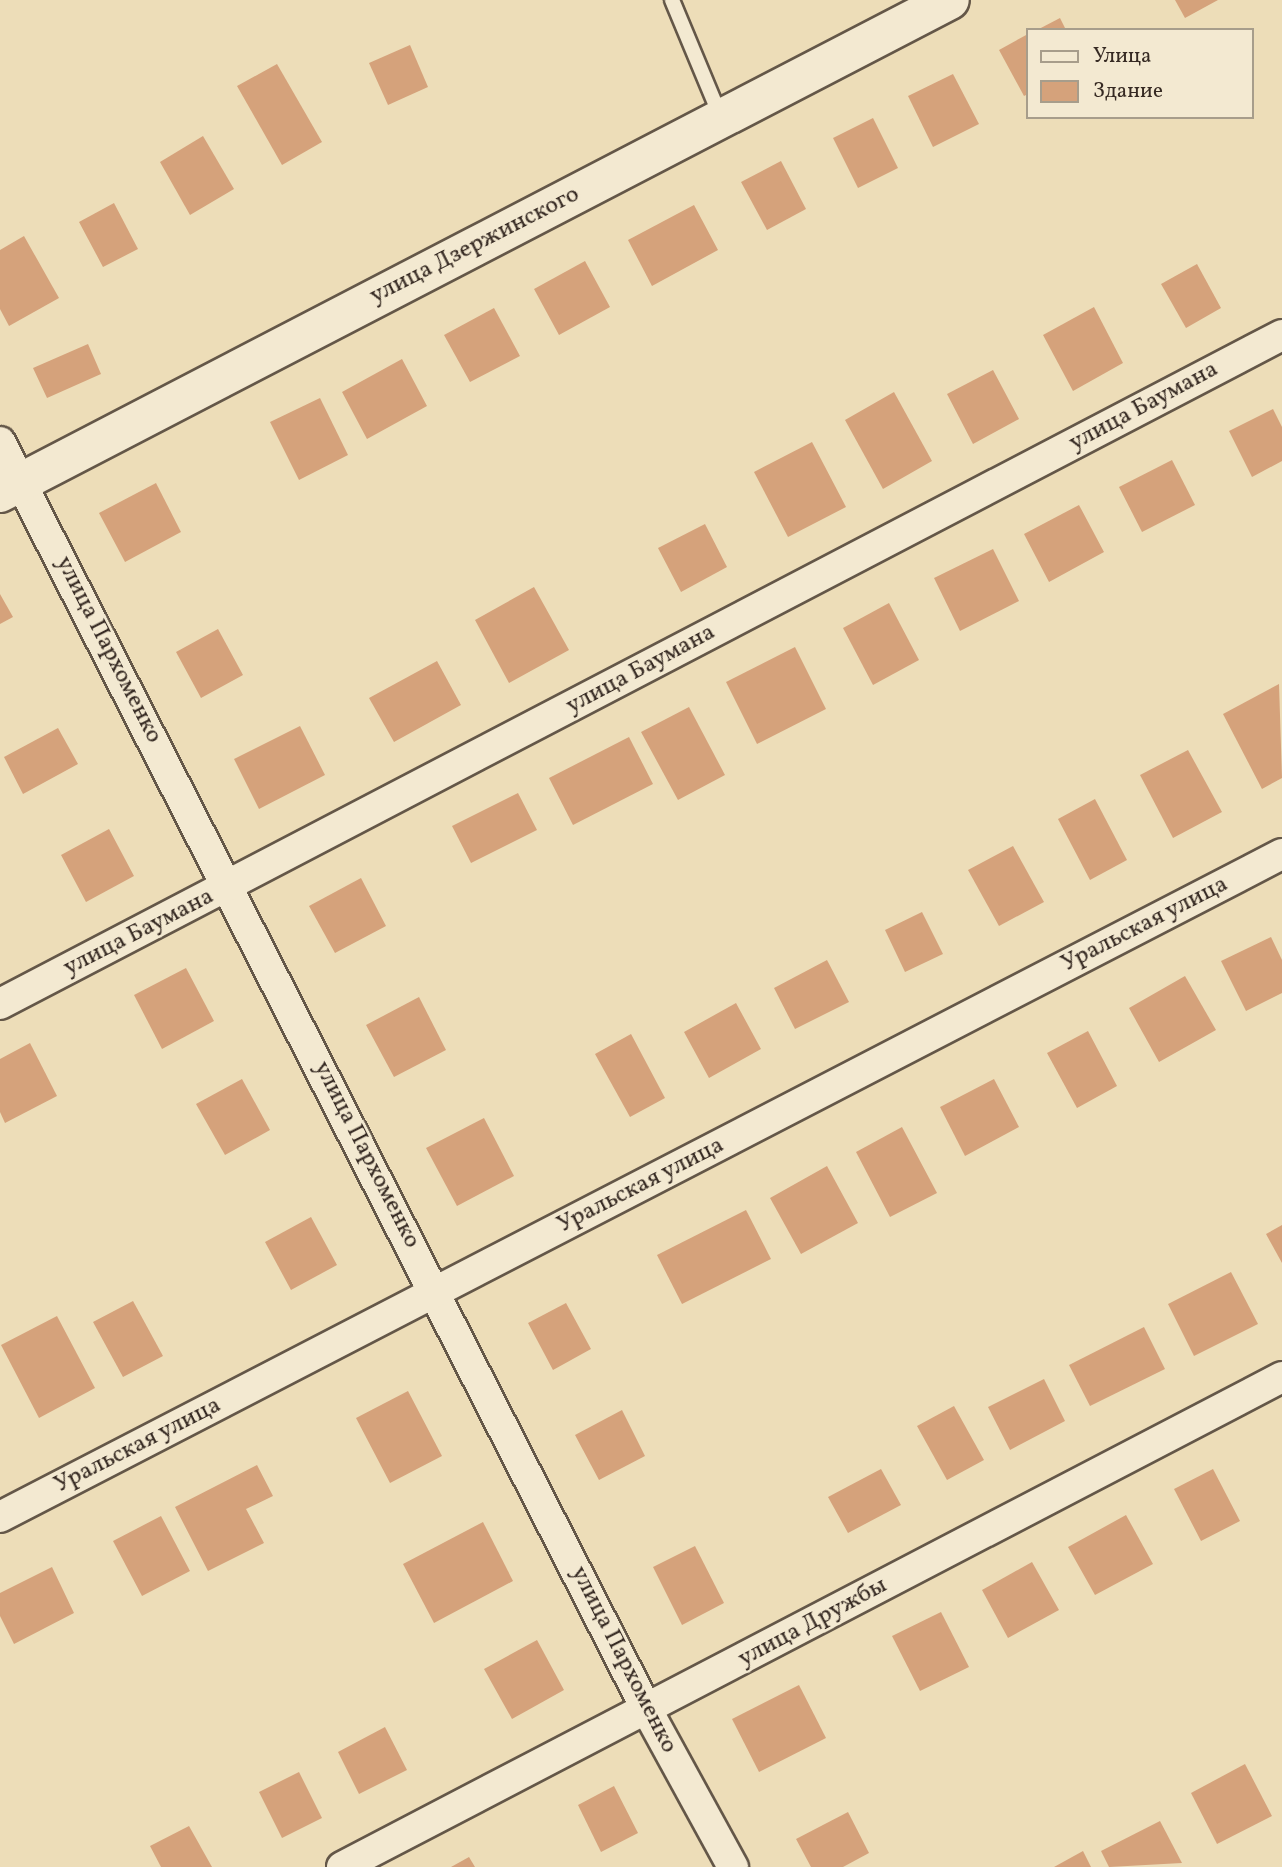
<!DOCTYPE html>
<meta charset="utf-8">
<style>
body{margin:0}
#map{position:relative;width:1282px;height:1867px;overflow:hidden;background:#edddb8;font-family:Vollkorn,serif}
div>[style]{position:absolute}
.building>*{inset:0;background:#d5a27b}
.roads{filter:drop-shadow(2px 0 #645748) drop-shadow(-2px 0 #645748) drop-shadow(0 2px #645748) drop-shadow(0 -2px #645748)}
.lane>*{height:14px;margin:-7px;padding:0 7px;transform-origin:7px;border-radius:7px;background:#f3e9d1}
.street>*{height:30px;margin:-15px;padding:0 15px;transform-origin:15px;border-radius:15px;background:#f3e9d1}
.secondary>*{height:38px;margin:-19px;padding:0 19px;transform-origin:19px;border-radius:19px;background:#f3e9d1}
span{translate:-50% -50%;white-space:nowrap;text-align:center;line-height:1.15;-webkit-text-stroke:5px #f3e9d1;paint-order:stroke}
.street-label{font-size:24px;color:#362a23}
.legend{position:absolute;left:1026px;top:28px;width:228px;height:91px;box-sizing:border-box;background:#f3e9d1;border:2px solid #a79d8b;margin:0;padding:9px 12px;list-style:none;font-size:21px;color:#362a23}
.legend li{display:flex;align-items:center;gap:14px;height:35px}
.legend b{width:35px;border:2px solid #a79d8b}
</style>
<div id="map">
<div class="building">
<i style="clip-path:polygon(1175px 0,1218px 0,1185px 18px)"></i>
<i style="clip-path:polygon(1060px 18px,1066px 30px,1037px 30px)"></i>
<i style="clip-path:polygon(1028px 34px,1028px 94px,1024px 96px,999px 50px)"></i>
<i style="clip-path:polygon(410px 45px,428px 87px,388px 105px,369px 63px)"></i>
<i style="clip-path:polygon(277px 64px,322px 142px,282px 165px,237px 86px)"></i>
<i style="clip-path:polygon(953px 74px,979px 124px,933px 147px,908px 96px)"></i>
<i style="clip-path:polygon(873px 118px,898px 168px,858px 188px,833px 138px)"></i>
<i style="clip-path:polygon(203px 136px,234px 189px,190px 215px,160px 162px)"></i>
<i style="clip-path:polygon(781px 161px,806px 209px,767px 230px,741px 182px)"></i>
<i style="clip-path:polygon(114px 203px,138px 249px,103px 267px,79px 222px)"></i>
<i style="clip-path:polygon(694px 205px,718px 250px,652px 286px,628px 240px)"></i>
<i style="clip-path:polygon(24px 236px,59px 298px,9px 326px,0 309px,0 250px)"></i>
<i style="clip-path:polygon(585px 261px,610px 307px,559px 335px,534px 289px)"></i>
<i style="clip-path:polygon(1197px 264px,1221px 308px,1186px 328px,1161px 284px)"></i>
<i style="clip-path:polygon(1094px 307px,1123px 363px,1073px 391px,1043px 335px)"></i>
<i style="clip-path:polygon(494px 308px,520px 356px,470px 382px,444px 335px)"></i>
<i style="clip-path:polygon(88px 344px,101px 374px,47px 398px,33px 368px)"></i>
<i style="clip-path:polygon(402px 359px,427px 406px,367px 439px,342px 392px)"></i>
<i style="clip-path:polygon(993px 370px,1019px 419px,973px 444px,947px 394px)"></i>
<i style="clip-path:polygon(894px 392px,932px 461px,883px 489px,845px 420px)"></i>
<i style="clip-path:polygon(320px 398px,348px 455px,299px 480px,270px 422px)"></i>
<i style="clip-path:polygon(1273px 409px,1282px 427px,1282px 461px,1252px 477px,1229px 431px)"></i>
<i style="clip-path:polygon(812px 442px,846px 507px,788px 537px,754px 472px)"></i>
<i style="clip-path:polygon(1172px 460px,1195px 505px,1142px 532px,1119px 487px)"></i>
<i style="clip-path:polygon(156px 483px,181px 532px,125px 562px,99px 513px)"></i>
<i style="clip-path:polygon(1079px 505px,1104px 552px,1049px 582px,1024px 534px)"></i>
<i style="clip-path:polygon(705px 524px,727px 567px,681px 592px,658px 548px)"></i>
<i style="clip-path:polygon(993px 549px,1019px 601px,960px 631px,934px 578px)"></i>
<i style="clip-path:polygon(534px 587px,569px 650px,509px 683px,475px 620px)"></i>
<i style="clip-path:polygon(0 594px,13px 617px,0 624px)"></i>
<i style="clip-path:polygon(889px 603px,919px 660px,873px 685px,843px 628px)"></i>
<i style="clip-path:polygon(218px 629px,243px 675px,201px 698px,176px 652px)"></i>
<i style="clip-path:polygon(795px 647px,826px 709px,757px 744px,726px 682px)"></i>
<i style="clip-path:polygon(437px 661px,461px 705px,394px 742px,369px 698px)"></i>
<i style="clip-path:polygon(1279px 684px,1282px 778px,1262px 789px,1223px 714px)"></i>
<i style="clip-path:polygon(689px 707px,725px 775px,678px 800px,641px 732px)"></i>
<i style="clip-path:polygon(300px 726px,325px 775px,259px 809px,234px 759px)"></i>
<i style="clip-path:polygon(58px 728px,78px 764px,23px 794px,4px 757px)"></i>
<i style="clip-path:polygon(629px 737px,653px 784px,573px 825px,549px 778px)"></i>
<i style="clip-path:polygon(1188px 750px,1222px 812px,1173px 838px,1140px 775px)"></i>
<i style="clip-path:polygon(518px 793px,537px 830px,471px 863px,452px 826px)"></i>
<i style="clip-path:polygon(1095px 799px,1127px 860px,1090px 880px,1058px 819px)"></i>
<i style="clip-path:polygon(109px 829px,134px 876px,86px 902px,61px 855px)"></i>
<i style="clip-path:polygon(1013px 846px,1044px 902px,999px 926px,968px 870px)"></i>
<i style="clip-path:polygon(361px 878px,386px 926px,335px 953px,309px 906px)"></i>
<i style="clip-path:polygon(922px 912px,943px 954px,905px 972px,885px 930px)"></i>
<i style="clip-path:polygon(1271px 937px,1282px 960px,1282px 993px,1246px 1011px,1221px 961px)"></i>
<i style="clip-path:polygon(827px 960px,849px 1002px,795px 1029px,774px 988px)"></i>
<i style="clip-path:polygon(186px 968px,214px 1021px,162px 1049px,134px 995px)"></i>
<i style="clip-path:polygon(1185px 976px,1216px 1030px,1159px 1062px,1129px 1008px)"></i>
<i style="clip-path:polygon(419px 997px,446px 1050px,394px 1077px,366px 1025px)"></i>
<i style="clip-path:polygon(736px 1003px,761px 1049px,709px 1078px,684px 1032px)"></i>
<i style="clip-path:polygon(1088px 1031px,1117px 1086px,1077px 1108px,1047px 1053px)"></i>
<i style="clip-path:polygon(631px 1034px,665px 1098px,630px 1117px,595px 1054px)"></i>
<i style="clip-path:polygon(30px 1043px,57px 1096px,5px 1123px,0 1112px,0 1059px)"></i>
<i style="clip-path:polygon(242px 1079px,270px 1130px,225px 1155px,196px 1104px)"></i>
<i style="clip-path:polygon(994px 1079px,1019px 1127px,965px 1156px,940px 1107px)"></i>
<i style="clip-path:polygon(484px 1118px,514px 1176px,457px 1206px,426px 1148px)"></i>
<i style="clip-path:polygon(902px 1127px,937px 1193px,890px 1217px,856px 1152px)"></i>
<i style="clip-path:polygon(827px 1166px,858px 1223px,801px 1254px,770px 1198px)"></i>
<i style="clip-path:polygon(746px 1210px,771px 1259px,682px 1304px,657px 1255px)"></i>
<i style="clip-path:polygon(311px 1217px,337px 1265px,291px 1290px,265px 1242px)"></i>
<i style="clip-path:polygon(1282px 1225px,1282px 1263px,1266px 1234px)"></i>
<i style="clip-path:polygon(1231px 1272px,1258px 1324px,1194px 1356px,1168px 1304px)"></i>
<i style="clip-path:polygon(133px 1301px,163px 1356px,123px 1377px,93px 1322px)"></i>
<i style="clip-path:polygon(566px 1303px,591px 1349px,553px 1370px,528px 1323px)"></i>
<i style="clip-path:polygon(57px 1316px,95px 1388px,39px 1418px,1px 1345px)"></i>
<i style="clip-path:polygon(1144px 1327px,1165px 1369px,1090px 1406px,1069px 1365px)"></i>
<i style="clip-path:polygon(1044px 1379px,1065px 1421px,1010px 1450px,988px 1407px)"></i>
<i style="clip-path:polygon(408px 1391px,442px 1456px,390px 1483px,356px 1418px)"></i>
<i style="clip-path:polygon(954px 1406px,984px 1460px,947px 1480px,917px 1426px)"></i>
<i style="clip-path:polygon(622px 1410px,645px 1456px,599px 1480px,575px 1435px)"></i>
<i style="clip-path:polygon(257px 1465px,273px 1496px,246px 1509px,264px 1543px,208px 1571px,175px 1507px)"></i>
<i style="clip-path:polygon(881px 1469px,901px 1505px,848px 1533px,828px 1497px)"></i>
<i style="clip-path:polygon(1213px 1469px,1240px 1521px,1201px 1541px,1174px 1489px)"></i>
<i style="clip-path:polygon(1126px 1515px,1153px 1564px,1095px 1595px,1068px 1547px)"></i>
<i style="clip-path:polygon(161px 1516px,190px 1571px,142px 1596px,113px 1541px)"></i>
<i style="clip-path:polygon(483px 1522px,513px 1581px,434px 1623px,403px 1564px)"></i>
<i style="clip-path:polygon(695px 1546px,724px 1603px,682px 1625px,653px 1567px)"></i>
<i style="clip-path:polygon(1032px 1562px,1059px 1610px,1008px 1638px,982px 1590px)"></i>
<i style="clip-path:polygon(52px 1567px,74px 1613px,14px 1644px,0 1616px,0 1593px)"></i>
<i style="clip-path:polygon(941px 1612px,969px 1667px,920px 1691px,892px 1636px)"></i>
<i style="clip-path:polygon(537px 1640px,564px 1690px,512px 1719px,484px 1669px)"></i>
<i style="clip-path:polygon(799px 1685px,826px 1738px,759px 1772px,732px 1719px)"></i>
<i style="clip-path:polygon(385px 1727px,407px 1770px,359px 1794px,338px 1752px)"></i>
<i style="clip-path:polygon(1245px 1764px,1272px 1816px,1217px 1844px,1191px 1793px)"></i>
<i style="clip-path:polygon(299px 1772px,322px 1818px,282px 1838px,259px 1792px)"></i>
<i style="clip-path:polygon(614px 1786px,638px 1833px,601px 1852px,578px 1805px)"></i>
<i style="clip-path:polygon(848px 1812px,869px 1853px,843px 1867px,811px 1867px,796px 1839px)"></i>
<i style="clip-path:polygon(1160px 1821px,1182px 1863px,1109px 1867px,1101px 1851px)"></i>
<i style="clip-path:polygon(189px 1826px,212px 1867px,161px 1867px,150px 1846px)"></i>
<i style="clip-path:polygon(1083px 1851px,1091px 1867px,1054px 1867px)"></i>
<i style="clip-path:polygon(469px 1857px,475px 1867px,451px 1867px)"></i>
</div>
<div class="roads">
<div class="lane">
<i style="left:672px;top:0;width:128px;rotate:67.4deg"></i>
</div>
<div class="street">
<i style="left:0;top:442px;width:1424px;rotate:62.97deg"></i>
<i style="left:647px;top:1710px;width:179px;rotate:61.3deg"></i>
<i style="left:0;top:1004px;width:1446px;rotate:-27.56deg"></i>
<i style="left:0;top:1517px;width:1443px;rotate:-27.35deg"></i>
<i style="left:342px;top:1867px;width:1060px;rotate:-27.53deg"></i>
</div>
<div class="secondary">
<i style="left:0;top:493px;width:1070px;rotate:-27.43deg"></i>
</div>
</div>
<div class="street-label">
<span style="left:475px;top:246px;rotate:-27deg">улица Дзержинского</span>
<span style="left:1144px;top:407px;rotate:-28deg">улица Баумана</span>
<span style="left:108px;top:650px;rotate:63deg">улица Пархоменко</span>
<span style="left:641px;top:670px;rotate:-28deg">улица Баумана</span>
<span style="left:1145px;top:925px;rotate:-27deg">Уральская улица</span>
<span style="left:139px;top:933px;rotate:-27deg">улица Баумана</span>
<span style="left:366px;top:1155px;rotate:63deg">улица Пархоменко</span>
<span style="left:641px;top:1186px;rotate:-27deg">Уральская улица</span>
<span style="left:138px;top:1446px;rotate:-27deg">Уральская улица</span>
<span style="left:813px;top:1623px;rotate:-28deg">улица Дружбы</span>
<span style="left:623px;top:1660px;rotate:63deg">улица Пархоменко</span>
</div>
<ul class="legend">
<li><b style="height:9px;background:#f3e9d1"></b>Улица</li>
<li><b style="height:19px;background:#d5a27b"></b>Здание</li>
</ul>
</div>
